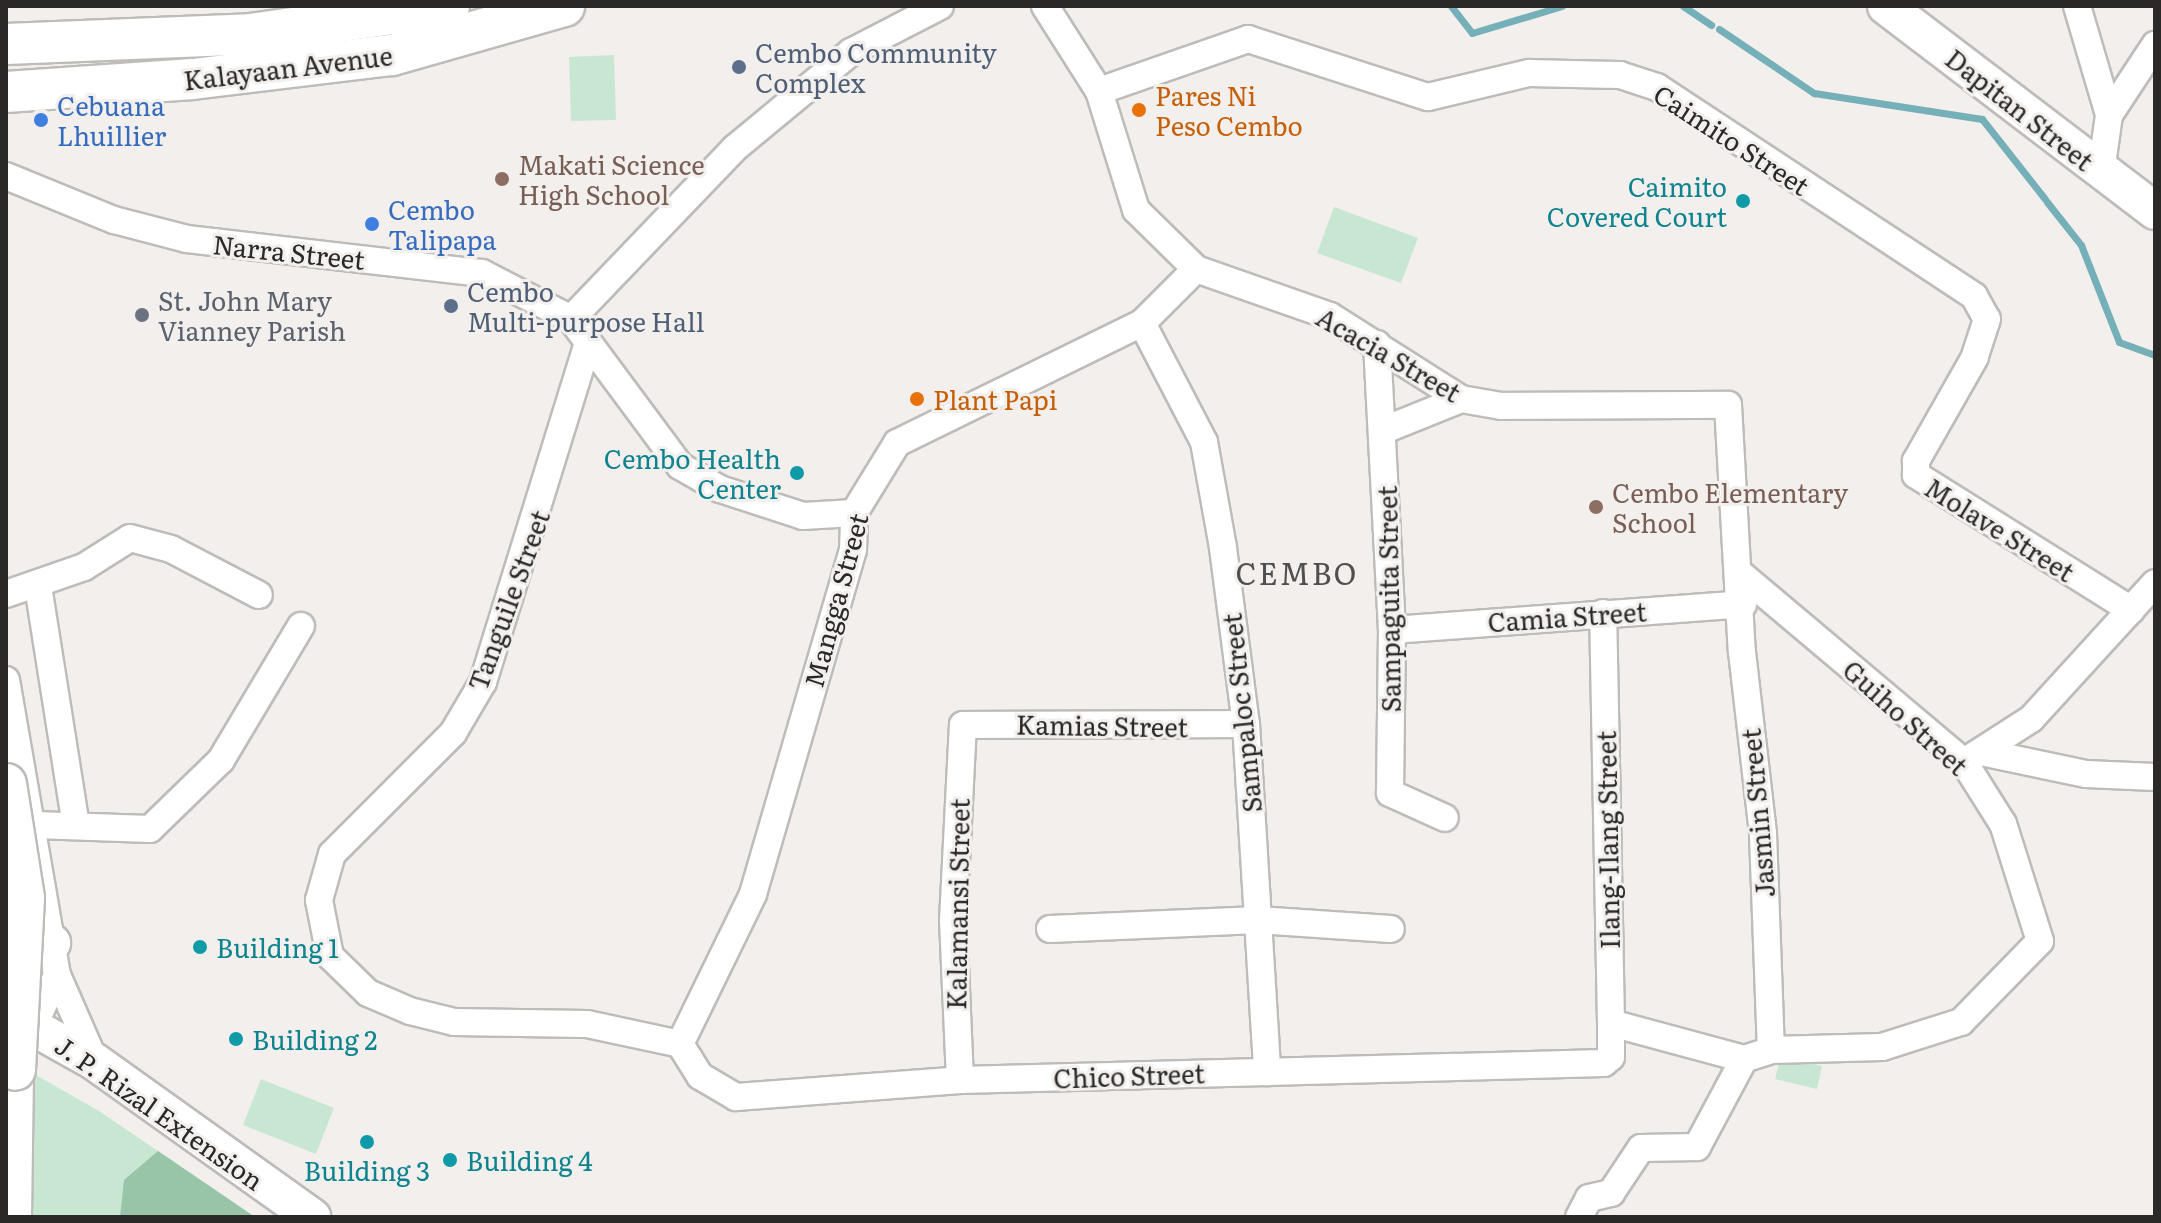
<!DOCTYPE html>
<style>
body{margin:0}
#map{position:relative;width:2161px;height:1223px;overflow:hidden;background:#f2efed;font-family:Literata,serif}
div>[style]{position:absolute}
.green>*{inset:0;background:#c8e7d3}
.forest>*{inset:0;background:#98c4a8}
.stream>*{height:7px;margin:-3.5px;padding:0 3.5px;transform-origin:3.5px;border-radius:3.5px;background:#75afb8}
.roads{filter:drop-shadow(2px 0 #bebcb9) drop-shadow(-2px 0 #bebcb9) drop-shadow(0 2px #bebcb9) drop-shadow(0 -2px #bebcb9)}
.street>*{height:26px;margin:-13px;padding:0 13px;transform-origin:13px;border-radius:13px;background:#fff}
.secondary>*{height:36px;margin:-18px;padding:0 18px;transform-origin:18px;border-radius:18px;background:#fff}
.primary>*{height:40px;margin:-20px;padding:0 20px;transform-origin:20px;border-radius:20px;background:#fff}
.bridges{filter:drop-shadow(2px 0 #bebcb9) drop-shadow(-2px 0 #bebcb9) drop-shadow(0 2px #bebcb9) drop-shadow(0 -2px #bebcb9)}
.primary-bridge>*{height:40px;margin:-20px;padding:0 20px;transform-origin:20px;border-radius:20px;background:#fff}
.dots>*{width:22px;height:22px;translate:-50% -50%;box-sizing:border-box;border:4px solid #f2efed;border-radius:50%}
span{translate:-50% -50%;white-space:nowrap;text-align:center;line-height:1.15;-webkit-text-stroke:6px #f2efed;paint-order:stroke}
.service-label{font-size:26px;color:#4e5e75}
.left{translate:0 -50%;text-align:left}
.street-label{font-size:26px;color:#2a2928}
.food-label{font-size:26px;color:#c56008}
.shop-label{font-size:26px;color:#366cbe}
.education-label{font-size:26px;color:#785e54}
.culture-label{font-size:26px;color:#0d838f}
.right{translate:-100% -50%;text-align:right}
.worship-label{font-size:26px;color:#5b616d}
.quarter-label{font-size:30px;color:#514f4d;letter-spacing:2px}
.frame{position:absolute;inset:0;border:8px solid #2a2928;pointer-events:none}
</style>
<div id="map">
<div class="green">
<i style="clip-path:polygon(614px 55px,616px 120px,571px 121px,569px 57px)"></i>
<i style="clip-path:polygon(1334px 207px,1418px 238px,1401px 283px,1317px 253px)"></i>
<i style="clip-path:polygon(1781px 1056px,1822px 1066px,1817px 1089px,1775px 1079px)"></i>
<i style="clip-path:polygon(6px 1058px,99px 1111px,255px 1217px,6px 1217px)"></i>
<i style="clip-path:polygon(261px 1079px,334px 1108px,316px 1154px,243px 1125px)"></i>
</div>
<div class="forest">
<i style="clip-path:polygon(158px 1151px,255px 1217px,120px 1217px,124px 1180px)"></i>
</div>
<div class="stream">
<i style="left:1451px;top:6px;width:34px;rotate:52deg"></i>
<i style="left:1472px;top:33px;width:94px;rotate:-16.7deg"></i>
<i style="left:1683px;top:6px;width:34px;rotate:34deg"></i>
<i style="left:1719px;top:29px;width:115px;rotate:34deg"></i>
<i style="left:1814px;top:93px;width:170px;rotate:8.8deg"></i>
<i style="left:1982px;top:119px;width:102px;rotate:51.8deg"></i>
<i style="left:2047px;top:202px;width:55px;rotate:51.7deg"></i>
<i style="left:2081px;top:245px;width:104px;rotate:68.6deg"></i>
<i style="left:2119px;top:342px;width:38px;rotate:20deg"></i>
</div>
<div class="roads">
<div class="street">
<i style="left:1045px;top:6px;width:101px;rotate:57.6deg"></i>
<i style="left:1099px;top:91px;width:125px;rotate:72.7deg"></i>
<i style="left:1136px;top:210px;width:84px;rotate:44.5deg"></i>
<i style="left:1196px;top:269px;width:142px;rotate:19.3deg"></i>
<i style="left:1330px;top:316px;width:155px;rotate:32.4deg"></i>
<i style="left:1461px;top:399px;width:41px;rotate:9.9deg"></i>
<i style="left:1501px;top:406px;width:227px;rotate:-0.3deg"></i>
<i style="left:1728px;top:405px;width:247px;rotate:86.8deg"></i>
<i style="left:1742px;top:652px;width:183px;rotate:83.4deg"></i>
<i style="left:1763px;top:834px;width:216px;rotate:87.9deg"></i>
<i style="left:2077px;top:6px;width:114px;rotate:73.6deg"></i>
<i style="left:2109px;top:115px;width:58px;rotate:98deg"></i>
<i style="left:1099px;top:91px;width:158px;rotate:-19.2deg"></i>
<i style="left:1248px;top:39px;width:189px;rotate:17.9deg"></i>
<i style="left:1428px;top:97px;width:104px;rotate:-13.4deg"></i>
<i style="left:1529px;top:73px;width:91px;rotate:1.3deg"></i>
<i style="left:1620px;top:75px;width:39px;rotate:18deg"></i>
<i style="left:1657px;top:87px;width:380px;rotate:33.4deg"></i>
<i style="left:1974px;top:296px;width:26px;rotate:61deg"></i>
<i style="left:1987px;top:319px;width:40px;rotate:108deg"></i>
<i style="left:1975px;top:357px;width:120px;rotate:119.6deg"></i>
<i style="left:1916px;top:461px;width:14px;rotate:90deg"></i>
<i style="left:1916px;top:475px;width:254px;rotate:32.1deg"></i>
<i style="left:2109px;top:115px;width:84px;rotate:-56.7deg"></i>
<i style="left:6px;top:176px;width:117px;rotate:22.2deg"></i>
<i style="left:114px;top:220px;width:75px;rotate:14.6deg"></i>
<i style="left:187px;top:239px;width:297px;rotate:6.6deg"></i>
<i style="left:482px;top:273px;width:100px;rotate:27.3deg"></i>
<i style="left:571px;top:319px;width:183px;rotate:53.4deg"></i>
<i style="left:680px;top:466px;width:46px;rotate:29.9deg"></i>
<i style="left:720px;top:489px;width:87px;rotate:18deg"></i>
<i style="left:803px;top:516px;width:51px;rotate:-3.4deg"></i>
<i style="left:571px;top:319px;width:237px;rotate:-46.2deg"></i>
<i style="left:735px;top:148px;width:151px;rotate:-39.6deg"></i>
<i style="left:851px;top:52px;width:100px;rotate:-27.3deg"></i>
<i style="left:1142px;top:323px;width:134px;rotate:62.5deg"></i>
<i style="left:1204px;top:442px;width:108px;rotate:79.8deg"></i>
<i style="left:1223px;top:548px;width:177px;rotate:82.6deg"></i>
<i style="left:1246px;top:724px;width:349px;rotate:86.5deg"></i>
<i style="left:1377px;top:344px;width:286px;rotate:87deg"></i>
<i style="left:1392px;top:630px;width:163px;rotate:90.7deg"></i>
<i style="left:1390px;top:793px;width:60px;rotate:24.4deg"></i>
<i style="left:587px;top:346px;width:352px;rotate:107.2deg"></i>
<i style="left:483px;top:682px;width:59px;rotate:120.5deg"></i>
<i style="left:453px;top:733px;width:171px;rotate:135deg"></i>
<i style="left:332px;top:854px;width:48px;rotate:105.8deg"></i>
<i style="left:319px;top:900px;width:57px;rotate:78.9deg"></i>
<i style="left:330px;top:956px;width:53px;rotate:44.2deg"></i>
<i style="left:368px;top:993px;width:46px;rotate:23.2deg"></i>
<i style="left:410px;top:1011px;width:45px;rotate:14deg"></i>
<i style="left:454px;top:1022px;width:133px;rotate:0.9deg"></i>
<i style="left:587px;top:1024px;width:95px;rotate:12.1deg"></i>
<i style="left:1384px;top:430px;width:83px;rotate:-21.9deg"></i>
<i style="left:38px;top:586px;width:243px;rotate:81deg"></i>
<i style="left:6px;top:594px;width:83px;rotate:-19.1deg"></i>
<i style="left:84px;top:567px;width:54px;rotate:-32.2deg"></i>
<i style="left:130px;top:538px;width:42px;rotate:15deg"></i>
<i style="left:171px;top:549px;width:99px;rotate:27.6deg"></i>
<i style="left:1392px;top:630px;width:352px;rotate:-4.2deg"></i>
<i style="left:6px;top:680px;width:299px;rotate:80.2deg"></i>
<i style="left:57px;top:975px;width:95px;rotate:66.4deg"></i>
<i style="left:1986px;top:753px;width:102px;rotate:11.9deg"></i>
<i style="left:2086px;top:774px;width:69px;rotate:2.5deg"></i>
<i style="left:1964px;top:762px;width:80px;rotate:-32.7deg"></i>
<i style="left:2031px;top:719px;width:184px;rotate:-47.6deg"></i>
<i style="left:35px;top:825px;width:115px;rotate:2deg"></i>
<i style="left:150px;top:829px;width:99px;rotate:-44.2deg"></i>
<i style="left:221px;top:760px;width:156px;rotate:-59.2deg"></i>
<i style="left:1050px;top:929px;width:208px;rotate:-2.5deg"></i>
<i style="left:1258px;top:920px;width:133px;rotate:3.9deg"></i>
<i style="left:1611px;top:1023px;width:138px;rotate:15.1deg"></i>
<i style="left:1744px;top:1059px;width:28px;rotate:-18deg"></i>
<i style="left:1771px;top:1050px;width:111px;rotate:-1.5deg"></i>
<i style="left:1882px;top:1047px;width:83px;rotate:-17.6deg"></i>
<i style="left:1961px;top:1022px;width:113px;rotate:-45.7deg"></i>
<i style="left:2040px;top:941px;width:123px;rotate:-107.5deg"></i>
<i style="left:2003px;top:824px;width:73px;rotate:-122.2deg"></i>
<i style="left:1964px;top:762px;width:290px;rotate:-139.9deg"></i>
<i style="left:33px;top:1027px;width:57px;rotate:-65.2deg"></i>
<i style="left:680px;top:1044px;width:38px;rotate:58deg"></i>
<i style="left:700px;top:1076px;width:42px;rotate:30.3deg"></i>
<i style="left:736px;top:1097px;width:225px;rotate:-4.3deg"></i>
<i style="left:960px;top:1080px;width:644px;rotate:-1.51deg"></i>
<i style="left:1604px;top:1063px;width:9px;rotate:-41deg"></i>
<i style="left:1611px;top:1057px;width:34px;rotate:-90deg"></i>
<i style="left:1611px;top:1023px;width:410px;rotate:-91.1deg"></i>
<i style="left:680px;top:1044px;width:167px;rotate:-64deg"></i>
<i style="left:753px;top:894px;width:358px;rotate:-73.8deg"></i>
<i style="left:853px;top:550px;width:37px;rotate:-88deg"></i>
<i style="left:854px;top:513px;width:82px;rotate:-58.4deg"></i>
<i style="left:897px;top:443px;width:273px;rotate:-26.1deg"></i>
<i style="left:1142px;top:323px;width:76px;rotate:-45deg"></i>
<i style="left:960px;top:1080px;width:159px;rotate:-92.5deg"></i>
<i style="left:953px;top:921px;width:196px;rotate:-87.1deg"></i>
<i style="left:963px;top:725px;width:283px;rotate:-0.2deg"></i>
<i style="left:1579px;top:1217px;width:21px;rotate:-62deg"></i>
<i style="left:1589px;top:1198px;width:23px;rotate:-13deg"></i>
<i style="left:1611px;top:1193px;width:54px;rotate:-56.3deg"></i>
<i style="left:1641px;top:1148px;width:56px;rotate:-1deg"></i>
<i style="left:1697px;top:1147px;width:100px;rotate:-61.9deg"></i>
</div>
<div class="secondary">
<i style="left:1886px;top:6px;width:338px;rotate:37.3deg"></i>
<i style="left:6px;top:959px;width:49px;rotate:-19.2deg"></i>
<i style="left:6px;top:1012px;width:102px;rotate:29.3deg"></i>
<i style="left:95px;top:1062px;width:267px;rotate:35.5deg"></i>
<i style="left:13px;top:1217px;width:147px;rotate:-89.2deg"></i>
</div>
<div class="primary">
<i style="left:6px;top:44px;width:244px;rotate:-2.3deg"></i>
<i style="left:250px;top:34px;width:201px;rotate:-8deg"></i>
<i style="left:6px;top:92px;width:187px;rotate:-4deg"></i>
<i style="left:193px;top:79px;width:200px;rotate:-6.9deg"></i>
<i style="left:392px;top:55px;width:179px;rotate:-15.9deg"></i>
</div>
</div>
<div class="bridges">
<div class="primary-bridge">
<i style="left:6px;top:784px;width:115px;rotate:81deg"></i>
<i style="left:24px;top:898px;width:172px;rotate:93deg"></i>
</div>
</div>
<div class="dots">
<i style="left:739px;top:67px;background:#5c6f8a"></i>
<i style="left:1139px;top:110px;background:#e8710a"></i>
<i style="left:41px;top:120px;background:#3f7fe0"></i>
<i style="left:502px;top:179px;background:#8d6e63"></i>
<i style="left:1743px;top:201px;background:#0f9aa8"></i>
<i style="left:372px;top:224px;background:#3f7fe0"></i>
<i style="left:451px;top:306px;background:#5c6f8a"></i>
<i style="left:142px;top:315px;background:#6b7280"></i>
<i style="left:917px;top:399px;background:#e8710a"></i>
<i style="left:797px;top:473px;background:#0f9aa8"></i>
<i style="left:1596px;top:507px;background:#8d6e63"></i>
<i style="left:200px;top:947px;background:#0f9aa8"></i>
<i style="left:236px;top:1039px;background:#0f9aa8"></i>
<i style="left:367px;top:1142px;background:#0f9aa8"></i>
<i style="left:450px;top:1160px;background:#0f9aa8"></i>
</div>
<div class="service-label">
<span class="left" style="left:755px;top:67px">Cembo Community<br>Complex</span>
<span class="left" style="left:467px;top:306px">Cembo<br>Multi-purpose Hall</span>
</div>
<div class="street-label">
<span style="left:288px;top:67px;rotate:-7deg">Kalayaan Avenue</span>
<span style="left:2020px;top:109px;rotate:38deg">Dapitan Street</span>
<span style="left:1732px;top:139px;rotate:33deg">Caimito Street</span>
<span style="left:289px;top:251px;rotate:6deg">Narra Street</span>
<span style="left:1389px;top:354px;rotate:30deg">Acacia Street</span>
<span style="left:2000px;top:529px;rotate:32deg">Molave Street</span>
<span style="left:1388px;top:599px;rotate:-91deg">Sampaguita Street</span>
<span style="left:508px;top:600px;rotate:-70deg">Tanguile Street</span>
<span style="left:835px;top:600px;rotate:-75deg">Mangga Street</span>
<span style="left:1567px;top:616px;rotate:-4deg">Camia Street</span>
<span style="left:1241px;top:713px;rotate:-96deg">Sampaloc Street</span>
<span style="left:1906px;top:717px;rotate:42deg">Guiho Street</span>
<span style="left:1102px;top:725px;rotate:1deg">Kamias Street</span>
<span style="left:1757px;top:813px;rotate:-95deg">Jasmin Street</span>
<span style="left:1607px;top:840px;rotate:-91deg">Ilang-Ilang Street</span>
<span style="left:957px;top:904px;rotate:-89deg">Kalamansi Street</span>
<span style="left:1129px;top:1075px;rotate:-2deg">Chico Street</span>
<span style="left:160px;top:1112px;rotate:35deg">J. P. Rizal Extension</span>
</div>
<div class="food-label">
<span class="left" style="left:1155px;top:110px">Pares Ni<br>Peso Cembo</span>
<span class="left" style="left:933px;top:399px">Plant Papi</span>
</div>
<div class="shop-label">
<span class="left" style="left:57px;top:120px">Cebuana<br>Lhuillier</span>
<span class="left" style="left:388px;top:224px">Cembo<br>Talipapa</span>
</div>
<div class="education-label">
<span class="left" style="left:518px;top:179px">Makati Science<br>High School</span>
<span class="left" style="left:1612px;top:507px">Cembo Elementary<br>School</span>
</div>
<div class="culture-label">
<span class="right" style="left:1727px;top:201px">Caimito<br>Covered Court</span>
<span class="right" style="left:781px;top:473px">Cembo Health<br>Center</span>
<span class="left" style="left:216px;top:947px">Building 1</span>
<span class="left" style="left:252px;top:1039px">Building 2</span>
<span class="left" style="left:466px;top:1160px">Building 4</span>
<span style="left:367px;top:1170px">Building 3</span>
</div>
<div class="worship-label">
<span class="left" style="left:158px;top:315px">St. John Mary<br>Vianney Parish</span>
</div>
<div class="quarter-label">
<span style="left:1297px;top:572px">CEMBO</span>
</div>
<div class="frame"></div>
</div>
